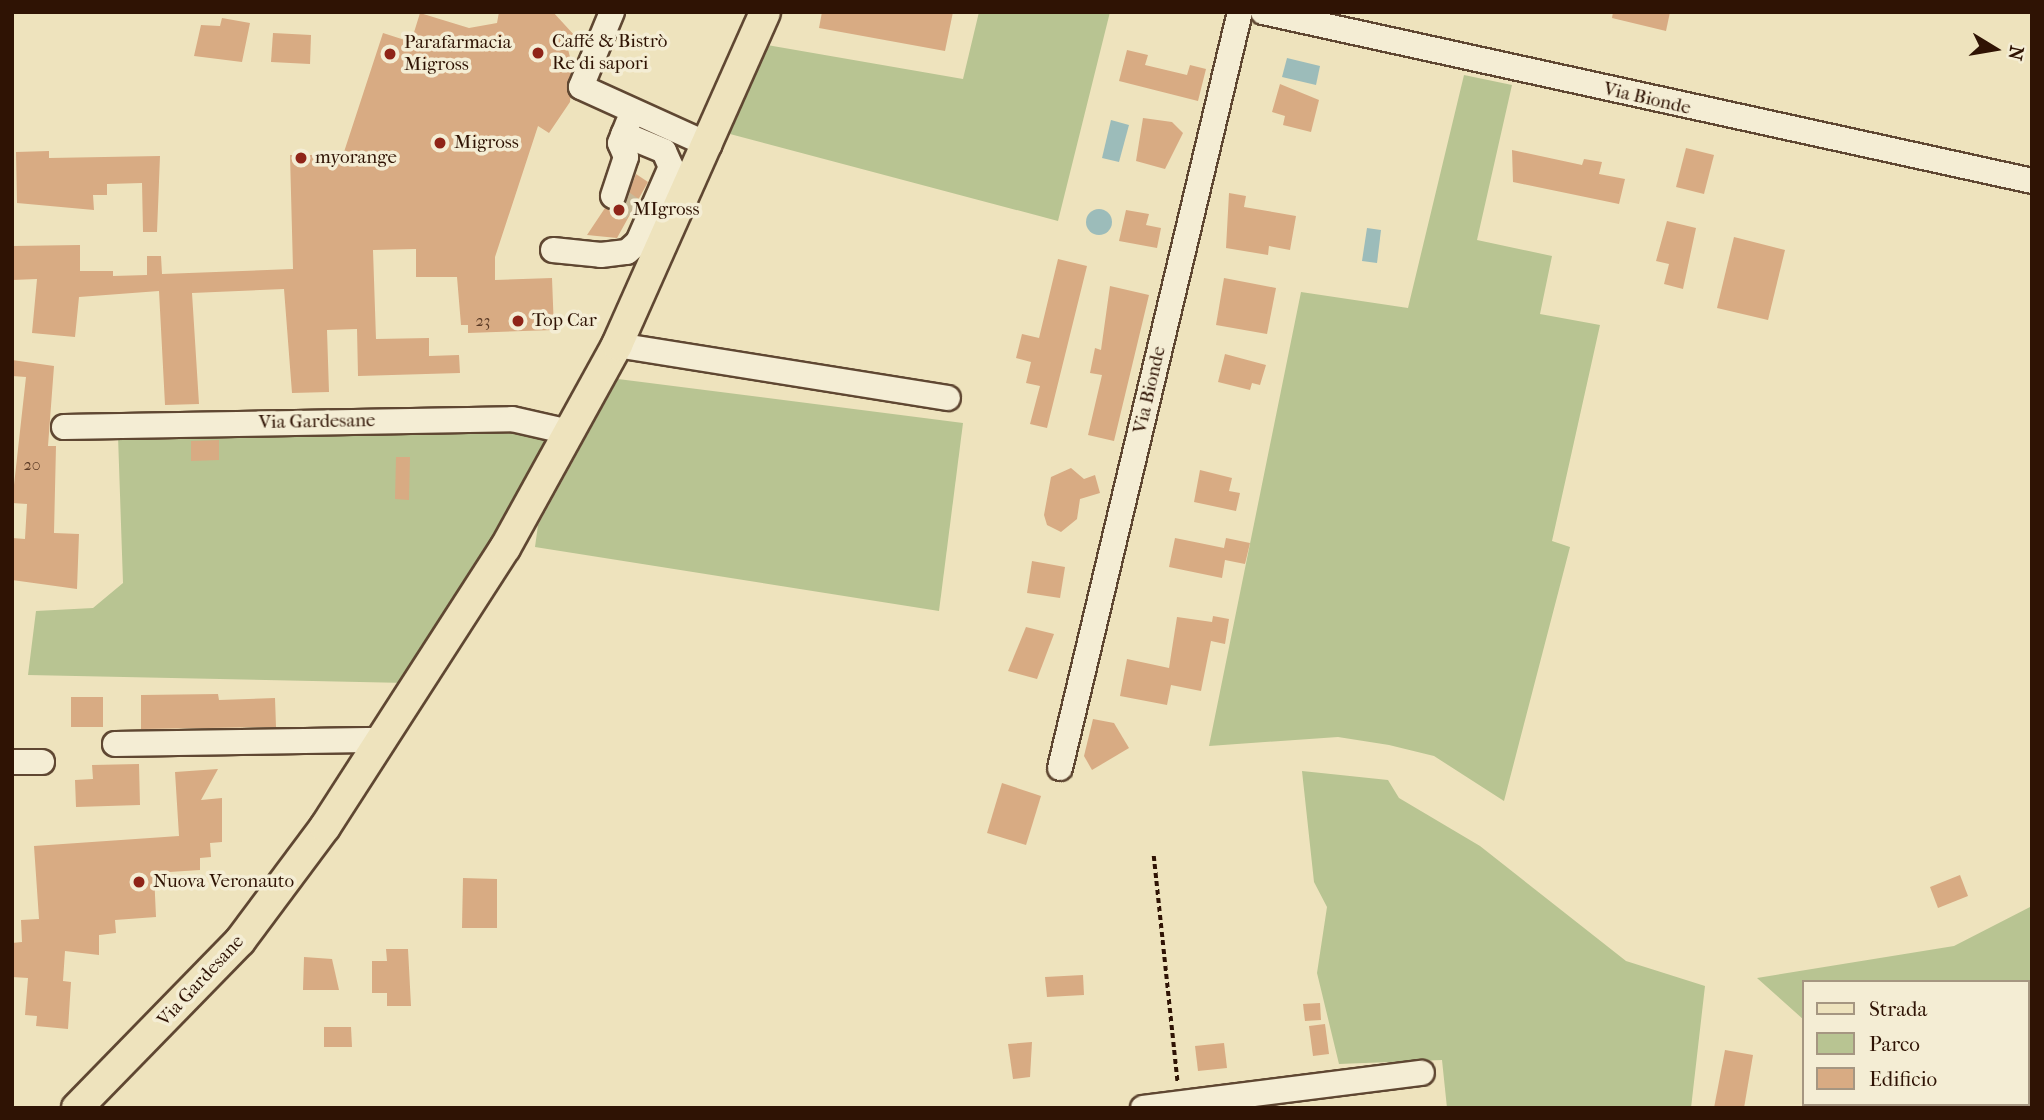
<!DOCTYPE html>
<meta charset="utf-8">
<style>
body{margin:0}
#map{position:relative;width:2044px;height:1120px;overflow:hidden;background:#eee3bd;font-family:"IM FELL French Canon",serif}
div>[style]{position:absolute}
.green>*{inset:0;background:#b8c492}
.water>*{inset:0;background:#9cbcba}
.round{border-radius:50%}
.building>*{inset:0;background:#d8ab83}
.minor-tunnel>*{height:24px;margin-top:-12px;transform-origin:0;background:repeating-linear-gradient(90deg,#c8b998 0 24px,transparent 0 36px)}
.path>*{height:3.5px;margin-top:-1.75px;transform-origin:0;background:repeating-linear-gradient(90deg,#2f1304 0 5px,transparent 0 8.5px)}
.roads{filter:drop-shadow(2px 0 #5f4732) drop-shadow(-2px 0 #5f4732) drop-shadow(0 2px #5f4732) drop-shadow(0 -2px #5f4732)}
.minor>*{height:24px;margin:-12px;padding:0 12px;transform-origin:12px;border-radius:12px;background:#f4edd4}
.major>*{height:30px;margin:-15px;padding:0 15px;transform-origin:15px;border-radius:15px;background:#eee3bd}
.dots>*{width:19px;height:19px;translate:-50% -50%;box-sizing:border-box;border:4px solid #f4edd4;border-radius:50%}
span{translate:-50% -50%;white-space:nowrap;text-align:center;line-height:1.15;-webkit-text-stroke:7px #f4edd4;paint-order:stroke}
.number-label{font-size:16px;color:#593924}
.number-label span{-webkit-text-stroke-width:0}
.poi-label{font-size:19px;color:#2f1304}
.left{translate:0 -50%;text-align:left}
.street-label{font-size:19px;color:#2f1304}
.frame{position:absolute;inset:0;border:14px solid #2f1304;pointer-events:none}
.legend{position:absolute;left:1802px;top:980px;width:228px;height:126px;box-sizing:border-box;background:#f4edd4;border:2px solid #a59681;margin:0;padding:9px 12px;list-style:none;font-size:21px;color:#2f1304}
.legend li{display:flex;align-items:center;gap:14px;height:35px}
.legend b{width:35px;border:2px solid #a59681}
.north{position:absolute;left:1960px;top:14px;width:70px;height:70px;-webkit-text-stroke:5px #f4edd4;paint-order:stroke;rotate:101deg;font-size:19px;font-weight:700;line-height:28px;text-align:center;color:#2f1304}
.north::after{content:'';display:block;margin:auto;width:24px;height:32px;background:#2f1304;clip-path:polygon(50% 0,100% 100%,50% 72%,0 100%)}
</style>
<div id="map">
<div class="green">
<i style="clip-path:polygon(979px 12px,1110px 12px,1058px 221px,730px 134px,767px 45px,963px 79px)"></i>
<i style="clip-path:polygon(1464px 75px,1512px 85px,1477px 240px,1552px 256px,1540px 314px,1600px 325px,1552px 541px,1570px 547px,1504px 801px,1434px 756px,1389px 745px,1338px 737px,1209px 746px,1301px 292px,1408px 308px)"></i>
<i style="clip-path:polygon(618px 379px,963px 423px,939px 611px,535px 547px,538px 525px)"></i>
<i style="clip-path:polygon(559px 425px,407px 683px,28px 675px,36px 611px,93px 608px,123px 583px,118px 436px)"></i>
<i style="clip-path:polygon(1302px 771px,1388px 780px,1399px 798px,1480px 846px,1626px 961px,1705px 986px,1691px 1108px,1447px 1108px,1442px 1060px,1339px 1064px,1317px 973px,1327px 907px,1314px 882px)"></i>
<i style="clip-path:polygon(2032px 906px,2028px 1091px,2028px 982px,1804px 982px,1804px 1020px,1757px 978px,1954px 946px)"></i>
</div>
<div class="water">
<i style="clip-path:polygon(1287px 58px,1320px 66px,1316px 85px,1282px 77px)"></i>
<i style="clip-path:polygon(1111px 120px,1129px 125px,1119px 162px,1102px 158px)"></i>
<i class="round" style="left:1086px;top:209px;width:26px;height:26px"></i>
<i style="clip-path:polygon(1367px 228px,1381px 230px,1377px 263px,1362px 261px)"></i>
</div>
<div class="building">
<i style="clip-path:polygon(499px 12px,553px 12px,575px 36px,566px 42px,573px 68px,570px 102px,549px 133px,538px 126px,495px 257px,495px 280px,552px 278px,554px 330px,468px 333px,468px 325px,461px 325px,457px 277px,416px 277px,416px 249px,373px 250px,376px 339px,429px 338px,429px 356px,459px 355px,460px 373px,358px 376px,357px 329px,327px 330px,329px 392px,292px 393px,284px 289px,192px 293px,199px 404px,165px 405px,159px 291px,79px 297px,75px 337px,32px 333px,37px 279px,12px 280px,12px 246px,80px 245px,80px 271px,113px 271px,113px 276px,147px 275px,147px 256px,161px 256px,162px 274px,293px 269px,290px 155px,343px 155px,383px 33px,411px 42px,420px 13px,469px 28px,497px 23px)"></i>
<i style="clip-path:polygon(822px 12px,953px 12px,945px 51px,819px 28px)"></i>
<i style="clip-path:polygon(1613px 12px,1670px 12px,1666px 31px,1612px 18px)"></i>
<i style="clip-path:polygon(222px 18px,250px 23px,242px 62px,194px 56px,201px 25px,220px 26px)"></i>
<i style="clip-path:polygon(273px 33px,311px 35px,310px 64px,271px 62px)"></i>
<i style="clip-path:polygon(1127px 50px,1148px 55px,1145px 65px,1187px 75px,1190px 65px,1206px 69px,1198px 101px,1119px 81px)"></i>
<i style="clip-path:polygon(1280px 84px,1319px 100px,1311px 132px,1283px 125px,1285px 116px,1272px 112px)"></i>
<i style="clip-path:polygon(1143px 118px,1172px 122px,1183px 133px,1165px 169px,1136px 161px)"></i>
<i style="clip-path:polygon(1686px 148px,1714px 155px,1704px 194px,1676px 187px)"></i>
<i style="clip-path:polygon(1512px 150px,1582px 165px,1584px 159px,1602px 162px,1599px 174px,1625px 179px,1619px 204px,1513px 182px)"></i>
<i style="clip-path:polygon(49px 151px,49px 158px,160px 156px,157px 232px,143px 232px,142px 183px,107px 184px,107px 195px,93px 195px,94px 210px,17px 203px,16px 152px)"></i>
<i style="clip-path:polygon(636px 174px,648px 182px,617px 238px,587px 235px,605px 208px,623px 207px)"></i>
<i style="clip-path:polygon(1229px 193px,1246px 196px,1244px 207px,1296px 216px,1290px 250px,1269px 246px,1268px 255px,1226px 248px)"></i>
<i style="clip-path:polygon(1126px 210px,1149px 214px,1146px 225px,1161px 228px,1157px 248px,1119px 241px)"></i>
<i style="clip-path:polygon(1667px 221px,1696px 228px,1683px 289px,1664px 284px,1669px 264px,1656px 261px)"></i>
<i style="clip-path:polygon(1734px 237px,1785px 250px,1768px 320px,1717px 308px)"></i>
<i style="clip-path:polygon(1058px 259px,1087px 266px,1047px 428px,1030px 424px,1040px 386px,1026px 383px,1031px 362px,1016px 358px,1022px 334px,1039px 338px)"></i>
<i style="clip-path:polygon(1224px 278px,1276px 288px,1267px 334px,1216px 325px)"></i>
<i style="clip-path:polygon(1110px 286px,1149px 295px,1114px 441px,1088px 435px,1102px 375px,1090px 373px,1095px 348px,1101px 350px)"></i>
<i style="clip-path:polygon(1225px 354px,1266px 365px,1260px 385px,1252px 383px,1250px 390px,1218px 382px)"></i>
<i style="clip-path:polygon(12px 360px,54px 366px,48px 446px,56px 446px,54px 533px,79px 534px,77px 589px,12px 580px,12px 538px,25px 539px,27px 504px,12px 503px,26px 377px,12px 376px)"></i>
<i style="clip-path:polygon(219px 440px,219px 460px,191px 461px,191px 441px)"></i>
<i style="clip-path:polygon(396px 457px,410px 457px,409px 500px,395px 499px)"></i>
<i style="clip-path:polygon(1071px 468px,1084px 479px,1095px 475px,1100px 493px,1080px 499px,1077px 519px,1061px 532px,1047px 525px,1044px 515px,1051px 477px)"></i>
<i style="clip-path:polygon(1200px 470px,1232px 478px,1229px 491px,1240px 493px,1236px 511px,1194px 502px)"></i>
<i style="clip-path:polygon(1175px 538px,1224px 548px,1226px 538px,1250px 543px,1245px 564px,1225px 560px,1222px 578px,1169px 567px)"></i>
<i style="clip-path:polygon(1032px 561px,1065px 567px,1060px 598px,1027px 593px)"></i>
<i style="clip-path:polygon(1213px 616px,1229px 619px,1225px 644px,1211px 641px,1201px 691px,1171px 685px,1167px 705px,1120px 696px,1127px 659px,1169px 668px,1177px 617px,1212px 622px)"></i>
<i style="clip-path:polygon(1026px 627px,1054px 634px,1037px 679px,1008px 671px)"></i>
<i style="clip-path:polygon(218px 694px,219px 700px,275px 698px,276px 727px,141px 729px,141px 695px)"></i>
<i style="clip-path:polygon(71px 697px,103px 697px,103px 727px,71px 727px)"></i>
<i style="clip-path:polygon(1093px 719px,1114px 723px,1129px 748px,1092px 770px,1084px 756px)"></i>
<i style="clip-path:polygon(139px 764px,140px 805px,76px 807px,75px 780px,93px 779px,92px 765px)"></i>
<i style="clip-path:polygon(218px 769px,201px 800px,222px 798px,222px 842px,210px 843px,211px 857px,200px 858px,200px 870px,154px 873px,156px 917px,115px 920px,116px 933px,99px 935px,99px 955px,65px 951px,63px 981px,71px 982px,68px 1029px,36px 1026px,37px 1016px,25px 1015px,28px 978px,12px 977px,12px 943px,22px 942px,21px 920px,39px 919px,34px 846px,179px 836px,175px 772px)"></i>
<i style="clip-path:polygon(1002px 783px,1041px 796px,1026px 845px,987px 833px)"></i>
<i style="clip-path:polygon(1960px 875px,1968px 896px,1938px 908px,1930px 887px)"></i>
<i style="clip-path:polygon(463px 878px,497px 879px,497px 928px,462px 928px)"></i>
<i style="clip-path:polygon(386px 949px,408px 949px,411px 1006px,387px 1006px,387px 993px,372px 993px,372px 961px,387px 961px)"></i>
<i style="clip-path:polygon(304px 957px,332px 959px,339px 990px,303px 990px)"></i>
<i style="clip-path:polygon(1083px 975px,1084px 995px,1047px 997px,1045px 977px)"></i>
<i style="clip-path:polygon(1320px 1003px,1321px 1020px,1305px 1021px,1303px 1004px)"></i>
<i style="clip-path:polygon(1325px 1024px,1329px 1054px,1313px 1056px,1309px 1026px)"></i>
<i style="clip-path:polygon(324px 1027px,351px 1027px,352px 1047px,324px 1047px)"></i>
<i style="clip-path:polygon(1032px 1042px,1030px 1077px,1013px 1079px,1008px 1044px)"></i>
<i style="clip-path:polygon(1224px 1043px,1227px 1068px,1198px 1071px,1195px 1046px)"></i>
<i style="clip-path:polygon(1725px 1050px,1753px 1055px,1744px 1108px,1714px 1108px)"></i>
</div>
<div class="minor-tunnel">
<i style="left:613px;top:196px;width:27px;rotate:34deg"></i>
</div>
<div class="path">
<i style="left:1154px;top:856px;width:229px;rotate:84deg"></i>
</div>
<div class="roads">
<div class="minor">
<i style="left:612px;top:12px;width:81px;rotate:112.5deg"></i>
<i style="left:581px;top:87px;width:141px;rotate:24.4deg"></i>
<i style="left:1263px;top:12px;width:787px;rotate:12.39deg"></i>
<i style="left:613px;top:196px;width:41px;rotate:-71.6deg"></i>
<i style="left:626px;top:157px;width:15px;rotate:-113deg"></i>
<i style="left:620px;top:143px;width:22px;rotate:-68deg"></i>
<i style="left:553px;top:250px;width:48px;rotate:5.9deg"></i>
<i style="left:601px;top:255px;width:26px;rotate:-7deg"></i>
<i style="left:627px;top:252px;width:15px;rotate:-42deg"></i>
<i style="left:638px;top:242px;width:82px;rotate:-66.3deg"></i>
<i style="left:671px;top:167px;width:17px;rotate:-114deg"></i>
<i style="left:664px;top:151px;width:44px;rotate:-157.5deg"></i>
<i style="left:617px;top:345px;width:335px;rotate:9.1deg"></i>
<i style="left:64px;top:427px;width:448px;rotate:-1deg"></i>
<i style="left:512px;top:419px;width:58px;rotate:12.8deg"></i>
<i style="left:115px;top:744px;width:268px;rotate:-0.9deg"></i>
<i style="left:12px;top:762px;width:30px"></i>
<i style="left:1060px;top:768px;width:777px;rotate:-76.61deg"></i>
<i style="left:1143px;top:1108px;width:281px;rotate:-7.2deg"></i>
</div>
<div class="major">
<i style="left:77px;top:1108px;width:233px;rotate:-45.7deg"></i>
<i style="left:240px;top:941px;width:142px;rotate:-53.3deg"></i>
<i style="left:325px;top:827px;width:332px;rotate:-57.2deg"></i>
<i style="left:505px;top:548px;width:232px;rotate:-61.1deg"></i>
<i style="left:617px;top:345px;width:364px;rotate:-66deg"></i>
</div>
</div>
<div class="dots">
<i style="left:538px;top:53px;background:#8f2418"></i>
<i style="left:390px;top:54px;background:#8f2418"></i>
<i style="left:440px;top:143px;background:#8f2418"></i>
<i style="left:301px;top:158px;background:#8f2418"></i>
<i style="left:619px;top:210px;background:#8f2418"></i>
<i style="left:518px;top:321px;background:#8f2418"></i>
<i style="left:139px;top:882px;background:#8f2418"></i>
</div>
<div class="number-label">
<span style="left:483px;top:321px">23</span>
<span style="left:32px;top:465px">20</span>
</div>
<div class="poi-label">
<span class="left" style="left:552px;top:53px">Caffé &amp; Bistrò<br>Re di sapori</span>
<span class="left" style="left:404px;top:54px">Parafarmacia<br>Migross</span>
<span class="left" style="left:454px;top:143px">Migross</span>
<span class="left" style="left:315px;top:158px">myorange</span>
<span class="left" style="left:633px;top:210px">MIgross</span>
<span class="left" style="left:532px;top:321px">Top Car</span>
<span class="left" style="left:153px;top:882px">Nuova Veronauto</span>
</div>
<div class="street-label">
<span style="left:1647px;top:99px;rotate:13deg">Via Bionde</span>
<span style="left:1150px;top:390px;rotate:-77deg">Via Bionde</span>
<span style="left:317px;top:422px;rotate:-1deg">Via Gardesane</span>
<span style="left:201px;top:981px;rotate:-47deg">Via Gardesane</span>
</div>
<div class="frame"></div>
<ul class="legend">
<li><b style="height:9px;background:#eee3bd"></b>Strada</li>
<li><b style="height:19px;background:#b8c492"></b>Parco</li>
<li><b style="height:19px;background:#d8ab83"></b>Edificio</li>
</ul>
<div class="north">N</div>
</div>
